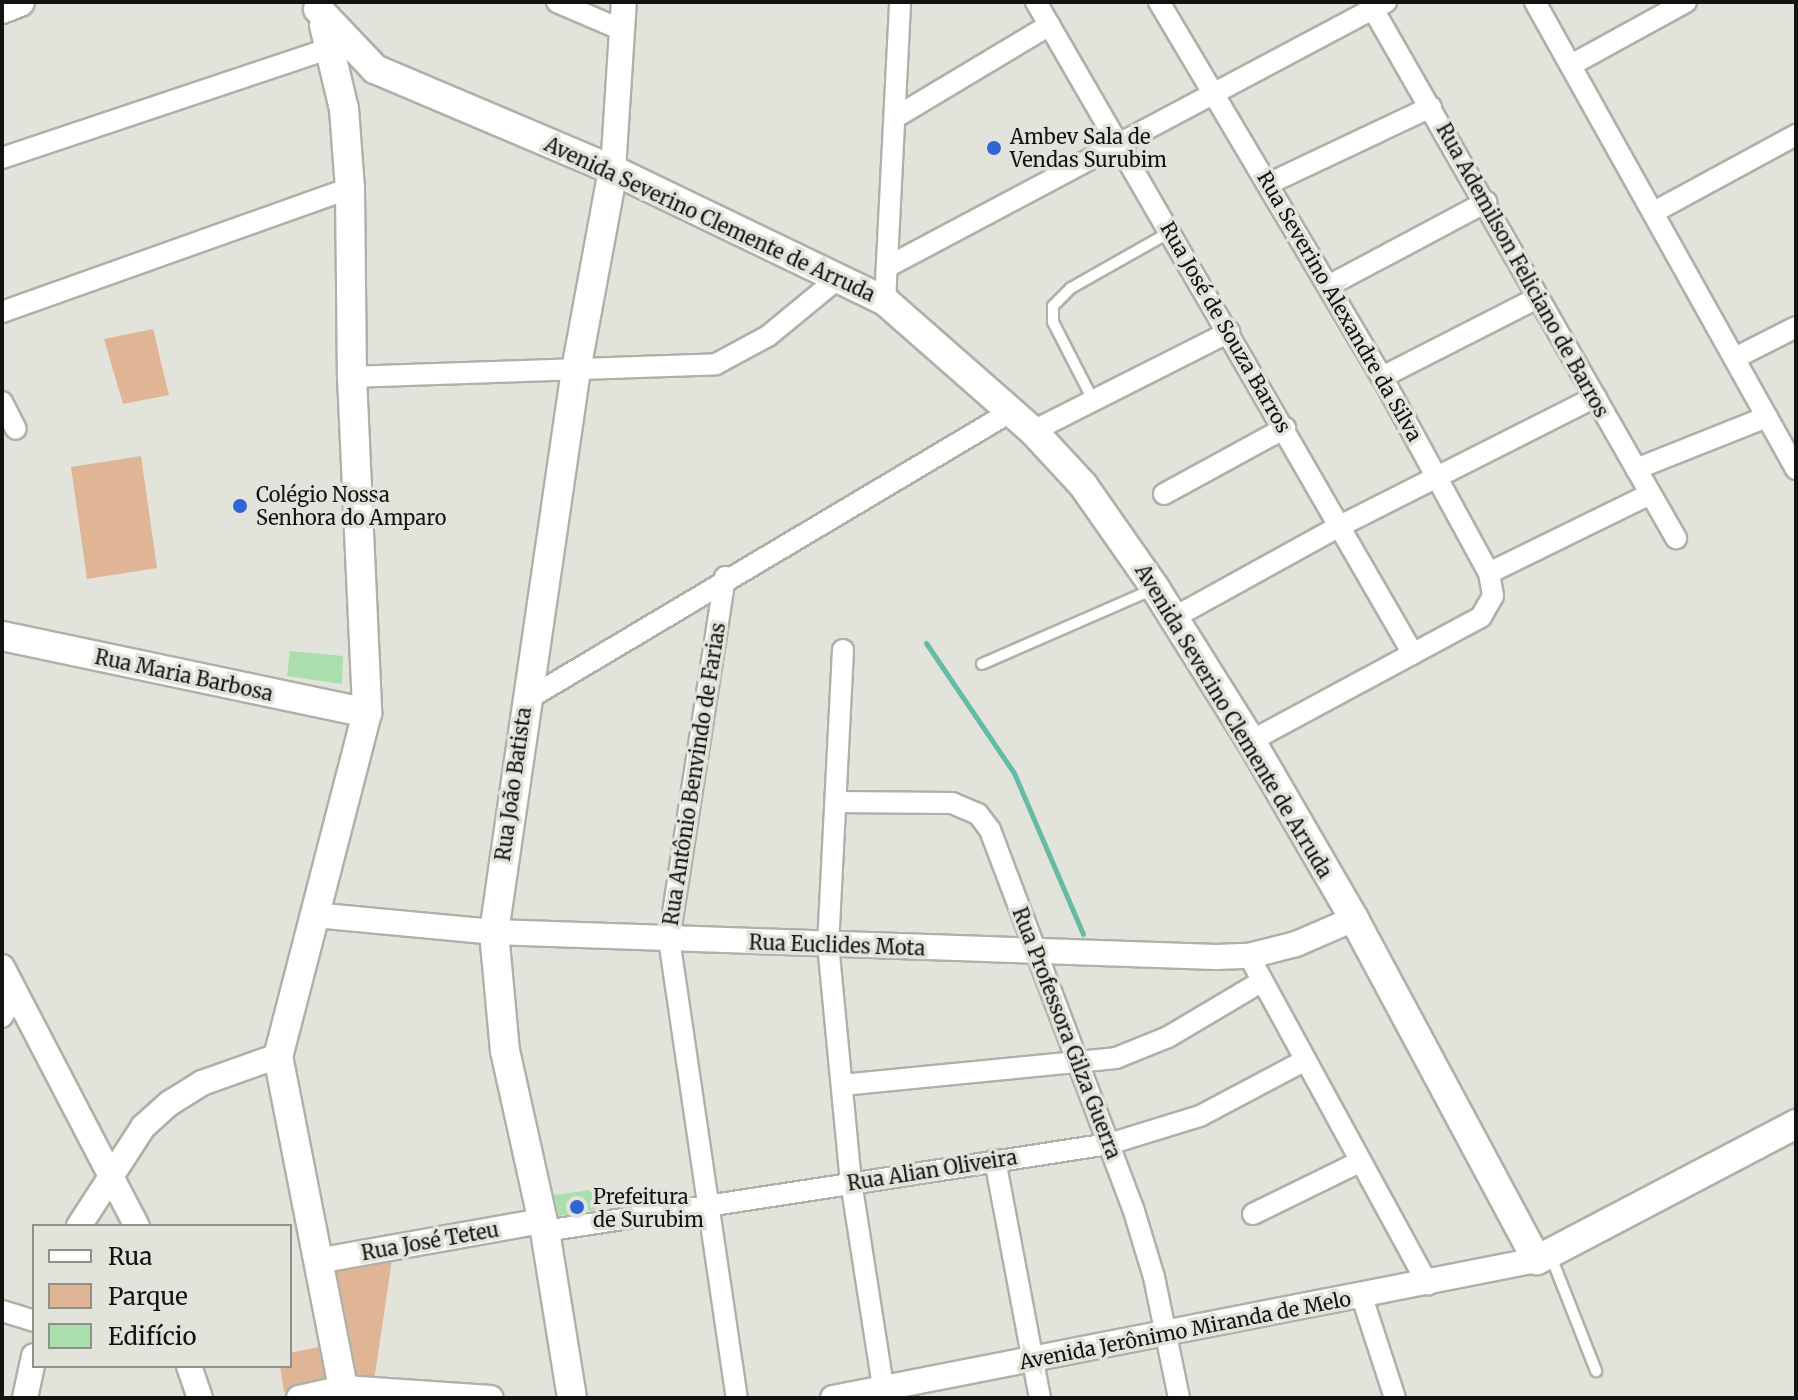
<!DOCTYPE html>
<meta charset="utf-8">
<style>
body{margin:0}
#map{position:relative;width:1798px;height:1400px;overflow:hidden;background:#e2e4db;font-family:Merriweather,serif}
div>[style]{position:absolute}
.green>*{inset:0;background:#e0b596}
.stream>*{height:5px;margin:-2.5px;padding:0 2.5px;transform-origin:2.5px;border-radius:2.5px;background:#67baa5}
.building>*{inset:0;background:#aadead}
.roads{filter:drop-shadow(2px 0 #afb1a8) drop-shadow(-2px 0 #afb1a8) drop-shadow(0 2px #afb1a8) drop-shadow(0 -2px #afb1a8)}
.service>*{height:10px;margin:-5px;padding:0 5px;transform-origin:5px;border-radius:5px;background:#fff}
.minor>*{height:20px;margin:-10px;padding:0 10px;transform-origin:10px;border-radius:10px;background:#fff}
.tertiary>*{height:24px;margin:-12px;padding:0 12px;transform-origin:12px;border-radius:12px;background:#fff}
.secondary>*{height:28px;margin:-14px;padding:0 14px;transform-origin:14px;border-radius:14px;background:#fff}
.dots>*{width:22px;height:22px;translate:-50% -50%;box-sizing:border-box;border:4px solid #e2e4db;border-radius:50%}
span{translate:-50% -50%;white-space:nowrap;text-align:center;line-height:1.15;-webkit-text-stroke:7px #e2e4db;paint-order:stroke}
.poi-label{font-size:20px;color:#121310}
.left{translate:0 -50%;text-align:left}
.street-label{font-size:20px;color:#121310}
.frame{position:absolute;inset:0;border:4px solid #121310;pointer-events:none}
.legend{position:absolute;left:32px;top:1224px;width:260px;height:144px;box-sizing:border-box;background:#e2e4db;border:2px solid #8f908a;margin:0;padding:10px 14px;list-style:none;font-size:24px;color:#121310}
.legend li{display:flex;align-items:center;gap:16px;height:40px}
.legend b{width:40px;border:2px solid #8f908a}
</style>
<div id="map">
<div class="green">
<i style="clip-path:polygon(153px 329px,169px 395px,123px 404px,104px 339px)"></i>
<i style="clip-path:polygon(141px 456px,157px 568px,87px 579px,71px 467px)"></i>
<i style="clip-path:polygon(393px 1253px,374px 1381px,347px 1386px,325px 1265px)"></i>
<i style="clip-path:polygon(328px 1345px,333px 1379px,284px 1392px,280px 1366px,290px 1366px,290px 1353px)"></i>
</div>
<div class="stream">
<i style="left:926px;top:643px;width:157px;rotate:55.9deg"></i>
<i style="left:1014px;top:773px;width:175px;rotate:66.8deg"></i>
</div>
<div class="building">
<i style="clip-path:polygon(290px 651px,343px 656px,342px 684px,287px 676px)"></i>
<i style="clip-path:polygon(605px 1188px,606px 1208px,559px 1216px,554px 1195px)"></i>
</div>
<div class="roads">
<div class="service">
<i style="left:1093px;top:400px;width:88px;rotate:-117.1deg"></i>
<i style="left:1053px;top:322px;width:16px;rotate:-90deg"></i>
<i style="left:1053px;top:306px;width:25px;rotate:-45deg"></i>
<i style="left:1071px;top:288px;width:114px;rotate:-29.5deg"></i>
<i style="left:982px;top:664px;width:188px;rotate:-23.6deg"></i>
<i style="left:1550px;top:1254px;width:126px;rotate:68.5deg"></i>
</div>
<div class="minor">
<i style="left:557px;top:2px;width:71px;rotate:23.3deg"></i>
<i style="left:1036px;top:2px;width:753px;rotate:59.96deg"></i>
<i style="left:1159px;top:2px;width:436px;rotate:59.3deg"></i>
<i style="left:1382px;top:377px;width:223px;rotate:61.4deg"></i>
<i style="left:1489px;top:573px;width:23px;rotate:80deg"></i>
<i style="left:1493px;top:596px;width:24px;rotate:120deg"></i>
<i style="left:1481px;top:617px;width:261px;rotate:151.7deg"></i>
<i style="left:1369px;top:2px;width:618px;rotate:60.2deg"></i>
<i style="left:1535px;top:2px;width:535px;rotate:60.8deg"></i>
<i style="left:1571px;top:65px;width:131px;rotate:-28.7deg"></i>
<i style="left:896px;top:117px;width:179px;rotate:-30.9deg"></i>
<i style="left:2px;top:158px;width:349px;rotate:-18.5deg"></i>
<i style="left:1270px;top:183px;width:178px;rotate:-25.3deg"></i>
<i style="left:1654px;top:212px;width:162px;rotate:-28.5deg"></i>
<i style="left:889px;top:266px;width:563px;rotate:-27.98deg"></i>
<i style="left:1330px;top:285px;width:177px;rotate:-28deg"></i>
<i style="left:885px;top:301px;width:299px;rotate:-87.1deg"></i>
<i style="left:2px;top:312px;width:369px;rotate:-19.6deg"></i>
<i style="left:1735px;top:358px;width:68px;rotate:-26.9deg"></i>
<i style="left:352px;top:377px;width:364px;rotate:-2deg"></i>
<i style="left:716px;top:364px;width:59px;rotate:-28.3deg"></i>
<i style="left:768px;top:336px;width:94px;rotate:-39.4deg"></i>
<i style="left:1382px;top:377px;width:174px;rotate:-27deg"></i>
<i style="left:2px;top:402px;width:30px;rotate:63deg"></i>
<i style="left:1033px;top:431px;width:220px;rotate:-26.8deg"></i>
<i style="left:1636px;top:469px;width:141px;rotate:-21.7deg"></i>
<i style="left:1164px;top:494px;width:138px;rotate:-28.6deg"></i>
<i style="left:1489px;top:573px;width:179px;rotate:-26.1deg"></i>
<i style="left:725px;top:577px;width:366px;rotate:98.8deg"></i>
<i style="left:669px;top:939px;width:464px;rotate:81.6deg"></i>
<i style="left:1175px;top:617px;width:191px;rotate:-28.9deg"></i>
<i style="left:1342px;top:525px;width:284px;rotate:-26.8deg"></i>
<i style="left:843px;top:650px;width:294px;rotate:92.9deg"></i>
<i style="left:828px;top:944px;width:239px;rotate:84.5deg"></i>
<i style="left:851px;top:1182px;width:219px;rotate:81.1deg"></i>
<i style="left:526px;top:700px;width:565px;rotate:-30.74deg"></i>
<i style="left:836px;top:802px;width:116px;rotate:0.5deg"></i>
<i style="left:952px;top:803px;width:28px;rotate:23deg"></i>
<i style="left:978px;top:814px;width:20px;rotate:53deg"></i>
<i style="left:990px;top:830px;width:404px;rotate:69.3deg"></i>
<i style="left:1133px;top:1208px;width:72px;rotate:73.1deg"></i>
<i style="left:1154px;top:1277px;width:124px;rotate:78.3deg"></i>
<i style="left:1249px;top:956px;width:374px;rotate:61.4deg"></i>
<i style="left:2px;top:1017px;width:27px;rotate:-59deg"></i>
<i style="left:842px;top:1085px;width:275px;rotate:-5.6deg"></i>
<i style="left:1116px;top:1058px;width:56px;rotate:-22deg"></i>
<i style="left:1168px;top:1037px;width:106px;rotate:-30.7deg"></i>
<i style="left:995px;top:1160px;width:242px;rotate:79.3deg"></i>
<i style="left:1253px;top:1214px;width:120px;rotate:-26.1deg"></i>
<i style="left:545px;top:1231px;width:571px;rotate:-8.77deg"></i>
<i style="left:1109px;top:1144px;width:95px;rotate:-17.1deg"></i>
<i style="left:1200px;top:1116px;width:118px;rotate:-27.9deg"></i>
<i style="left:1362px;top:1297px;width:106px;rotate:71.9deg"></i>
<i style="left:2px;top:1311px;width:34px;rotate:17deg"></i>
</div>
<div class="tertiary">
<i style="left:613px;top:170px;width:168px;rotate:-86.3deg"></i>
<i style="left:314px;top:915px;width:181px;rotate:5.4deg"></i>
<i style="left:494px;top:932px;width:722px;rotate:1.98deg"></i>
<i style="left:1216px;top:957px;width:33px;rotate:-2deg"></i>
<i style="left:1249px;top:956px;width:49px;rotate:-14.3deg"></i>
<i style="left:1296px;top:944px;width:63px;rotate:-23.3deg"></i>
<i style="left:2px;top:967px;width:292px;rotate:62.5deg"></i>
<i style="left:79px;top:1226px;width:118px;rotate:-57.1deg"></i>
<i style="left:143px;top:1127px;width:36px;rotate:-42deg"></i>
<i style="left:170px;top:1103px;width:38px;rotate:-32deg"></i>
<i style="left:202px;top:1083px;width:81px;rotate:-19.6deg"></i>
<i style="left:317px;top:1261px;width:229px;rotate:-10.1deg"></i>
<i style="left:189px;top:1366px;width:34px;rotate:71deg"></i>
<i style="left:25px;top:1398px;width:43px;rotate:-77.9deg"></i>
<i style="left:299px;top:1398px;width:46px;rotate:-12.5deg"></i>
<i style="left:344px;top:1388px;width:147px;rotate:3.9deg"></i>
<i style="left:833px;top:1398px;width:717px;rotate:-11.09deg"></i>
</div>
<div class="secondary">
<i style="left:2px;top:9px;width:19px;rotate:-21deg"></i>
<i style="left:318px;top:9px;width:83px;rotate:46.5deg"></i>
<i style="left:375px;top:69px;width:259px;rotate:23deg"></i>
<i style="left:613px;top:170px;width:302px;rotate:25.7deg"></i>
<i style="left:885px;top:301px;width:197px;rotate:41.3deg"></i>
<i style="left:1033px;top:431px;width:74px;rotate:47.2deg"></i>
<i style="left:1083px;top:485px;width:126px;rotate:55deg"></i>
<i style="left:1155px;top:588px;width:181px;rotate:57.9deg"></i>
<i style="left:1251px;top:741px;width:206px;rotate:59.9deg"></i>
<i style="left:1354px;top:919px;width:387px;rotate:61.8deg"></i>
<i style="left:1537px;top:1260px;width:293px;rotate:-27.7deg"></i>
<i style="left:324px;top:25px;width:86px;rotate:76.6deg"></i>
<i style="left:344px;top:109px;width:79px;rotate:85.7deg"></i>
<i style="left:350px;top:188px;width:189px;rotate:89.4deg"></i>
<i style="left:352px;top:377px;width:336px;rotate:87.4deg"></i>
<i style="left:367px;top:713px;width:354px;rotate:104.5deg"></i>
<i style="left:278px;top:1056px;width:349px;rotate:78.9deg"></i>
<i style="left:2px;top:636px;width:373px;rotate:11.9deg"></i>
<i style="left:572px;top:1398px;width:169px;rotate:-99.2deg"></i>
<i style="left:545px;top:1231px;width:184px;rotate:-102.5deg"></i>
<i style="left:505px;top:1051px;width:120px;rotate:-95.3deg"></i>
<i style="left:494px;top:932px;width:568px;rotate:-81.7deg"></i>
<i style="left:576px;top:370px;width:203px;rotate:-79.5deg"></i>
</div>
</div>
<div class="dots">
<i style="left:994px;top:148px;background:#3265d4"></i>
<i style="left:240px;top:506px;background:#3265d4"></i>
<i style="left:577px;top:1207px;background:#3265d4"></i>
</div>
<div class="poi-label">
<span class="left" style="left:1010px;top:148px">Ambev Sala de<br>Vendas Surubim</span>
<span class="left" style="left:256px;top:506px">Colégio Nossa<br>Senhora do Amparo</span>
<span class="left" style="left:593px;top:1208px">Prefeitura<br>de Surubim</span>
</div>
<div class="street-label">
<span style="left:710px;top:219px;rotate:25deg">Avenida Severino Clemente de Arruda</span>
<span style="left:1523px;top:270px;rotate:61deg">Rua Ademilson Feliciano de Barros</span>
<span style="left:1340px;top:306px;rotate:60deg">Rua Severino Alexandre da Silva</span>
<span style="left:1226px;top:327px;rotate:60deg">Rua José de Souza Barros</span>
<span style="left:184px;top:675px;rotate:12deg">Rua Maria Barbosa</span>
<span style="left:1234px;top:721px;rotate:59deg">Avenida Severino Clemente de Arruda</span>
<span style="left:694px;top:774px;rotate:-81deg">Rua Antônio Benvindo de Farias</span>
<span style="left:513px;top:784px;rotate:-82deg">Rua João Batista</span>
<span style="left:837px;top:945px;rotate:2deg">Rua Euclides Mota</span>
<span style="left:1067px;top:1033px;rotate:69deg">Rua Professora Gilza Guerra</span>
<span style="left:932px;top:1170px;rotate:-9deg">Rua Alian Oliveira</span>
<span style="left:430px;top:1241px;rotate:-10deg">Rua José Teteu</span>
<span style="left:1185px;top:1330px;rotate:-11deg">Avenida Jerônimo Miranda de Melo</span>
</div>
<div class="frame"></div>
<ul class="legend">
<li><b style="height:10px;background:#fff"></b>Rua</li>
<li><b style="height:22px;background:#e0b596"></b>Parque</li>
<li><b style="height:22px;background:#aadead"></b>Edifício</li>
</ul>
</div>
